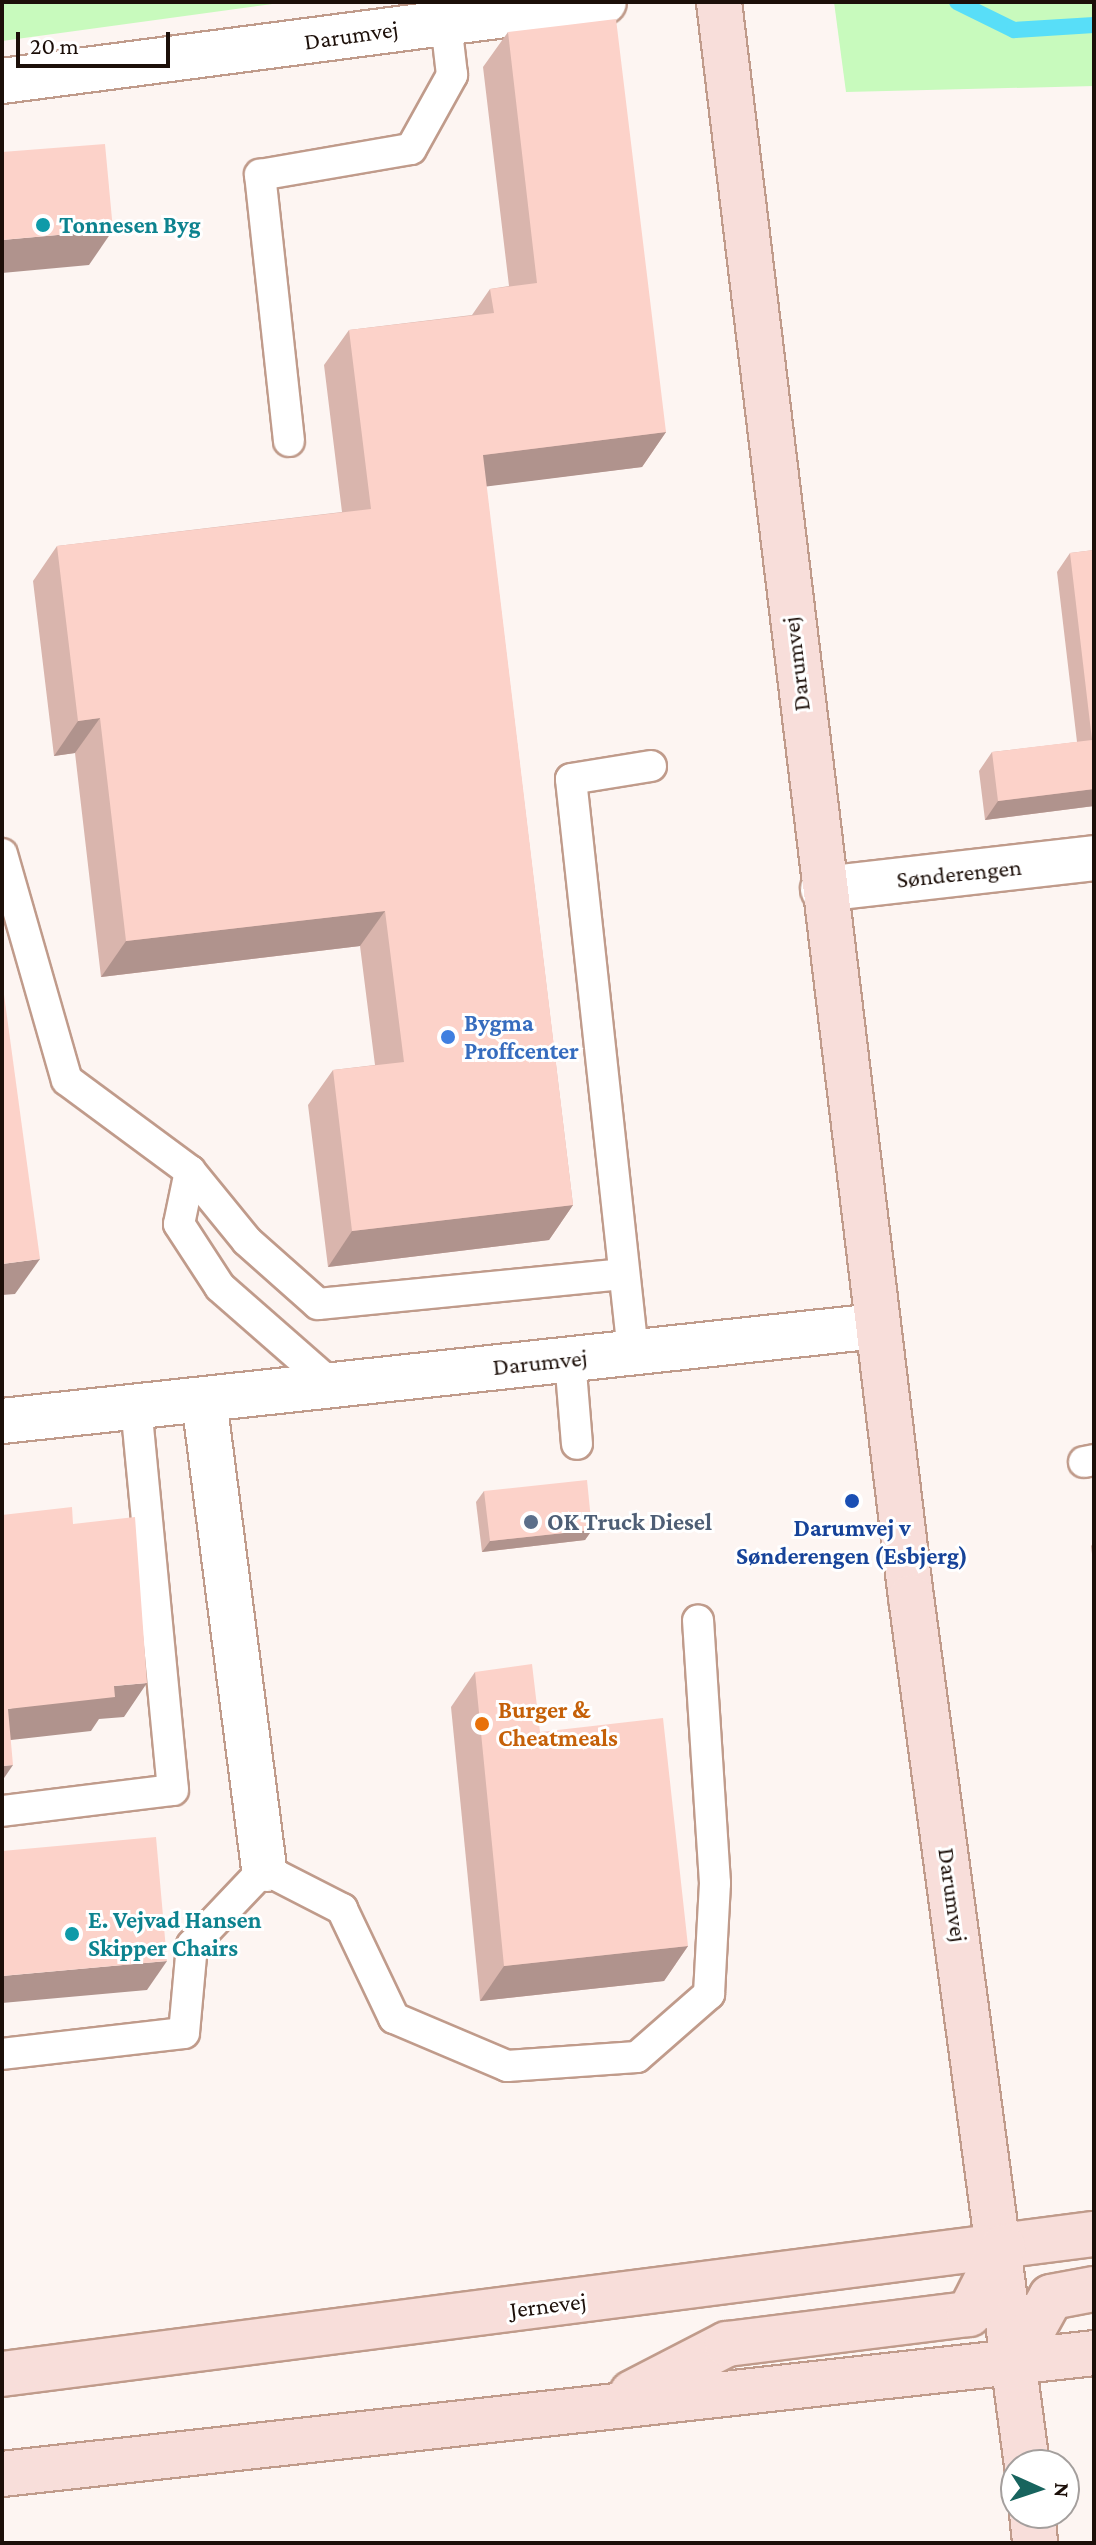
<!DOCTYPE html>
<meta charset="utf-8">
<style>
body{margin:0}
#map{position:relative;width:1096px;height:2545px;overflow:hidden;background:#fdf5f2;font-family:"Crimson Pro",serif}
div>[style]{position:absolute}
.green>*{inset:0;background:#c8fabd}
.stream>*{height:16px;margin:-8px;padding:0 8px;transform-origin:8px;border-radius:8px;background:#58def8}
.roads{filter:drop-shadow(2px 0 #c09b8b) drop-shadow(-2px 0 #c09b8b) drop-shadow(0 2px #c09b8b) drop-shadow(0 -2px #c09b8b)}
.lane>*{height:30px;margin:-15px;padding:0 15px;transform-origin:15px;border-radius:15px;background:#fff}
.street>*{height:44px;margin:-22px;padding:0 22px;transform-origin:22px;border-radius:22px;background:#fff}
.secondary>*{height:44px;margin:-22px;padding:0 22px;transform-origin:22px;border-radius:22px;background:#f8deda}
.wall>*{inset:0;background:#d9b5ad}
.shaded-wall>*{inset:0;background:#b0938d}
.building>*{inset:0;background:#fcd2c9}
.dots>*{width:22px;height:22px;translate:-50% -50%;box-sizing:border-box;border:4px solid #fff;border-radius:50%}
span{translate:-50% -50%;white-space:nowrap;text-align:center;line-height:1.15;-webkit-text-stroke:6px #fff;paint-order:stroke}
.street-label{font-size:24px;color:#1c0f09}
.culture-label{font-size:24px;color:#0d838f;font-weight:700}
.left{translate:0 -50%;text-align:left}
.shop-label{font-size:24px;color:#366cbe;font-weight:700}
.service-label{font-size:24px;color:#4e5e75;font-weight:700}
.transit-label{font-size:24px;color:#164399;font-weight:700}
.food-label{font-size:24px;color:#c56008;font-weight:700}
.frame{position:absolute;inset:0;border:4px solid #1c0f09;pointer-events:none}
.north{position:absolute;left:1000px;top:2449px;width:80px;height:80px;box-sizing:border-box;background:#fff;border:2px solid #a49f9d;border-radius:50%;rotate:93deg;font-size:22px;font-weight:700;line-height:32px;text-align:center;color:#1c0f09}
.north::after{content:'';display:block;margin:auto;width:28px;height:36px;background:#18645e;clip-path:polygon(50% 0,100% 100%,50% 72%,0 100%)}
.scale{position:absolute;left:16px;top:32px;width:154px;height:36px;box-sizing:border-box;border:4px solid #1c0f09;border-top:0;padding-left:10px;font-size:24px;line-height:28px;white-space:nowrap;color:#1c0f09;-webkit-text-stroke:6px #fff;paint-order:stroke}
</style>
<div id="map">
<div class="green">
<i style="clip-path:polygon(2px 2px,287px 2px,2px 41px)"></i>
<i style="clip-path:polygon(834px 2px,1094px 2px,1094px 86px,846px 92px)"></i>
</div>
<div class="stream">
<i style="left:957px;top:2px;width:64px;rotate:26.2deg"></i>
<i style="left:1014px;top:30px;width:80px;rotate:-3.6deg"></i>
</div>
<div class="roads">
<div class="lane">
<i style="left:289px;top:441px;width:268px;rotate:-96.2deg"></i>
<i style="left:260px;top:175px;width:153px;rotate:-9.8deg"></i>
<i style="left:411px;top:149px;width:85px;rotate:-61deg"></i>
<i style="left:452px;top:75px;width:52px;rotate:-96.6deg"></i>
<i style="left:2px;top:854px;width:235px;rotate:74deg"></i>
<i style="left:67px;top:1080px;width:153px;rotate:36.5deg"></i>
<i style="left:190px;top:1171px;width:90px;rotate:50.8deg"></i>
<i style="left:247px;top:1241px;width:95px;rotate:41.6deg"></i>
<i style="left:318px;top:1304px;width:306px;rotate:-5.6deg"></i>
<i style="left:190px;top:1171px;width:54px;rotate:101.7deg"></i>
<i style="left:179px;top:1224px;width:75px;rotate:56.9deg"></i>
<i style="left:220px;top:1287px;width:150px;rotate:41.2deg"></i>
<i style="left:633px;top:1352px;width:576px;rotate:-96.18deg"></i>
<i style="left:571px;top:779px;width:81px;rotate:-9.2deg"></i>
<i style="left:570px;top:1359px;width:85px;rotate:85.3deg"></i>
<i style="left:1084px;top:1462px;width:10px;rotate:-11deg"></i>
<i style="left:2px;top:1811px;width:172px;rotate:-7deg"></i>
<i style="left:173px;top:1790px;width:384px;rotate:-95.5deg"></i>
<i style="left:2px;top:2054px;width:183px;rotate:-6.6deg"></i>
<i style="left:184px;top:2033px;width:88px;rotate:-84.8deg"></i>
<i style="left:192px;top:1945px;width:105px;rotate:-46.5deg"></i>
<i style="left:264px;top:1869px;width:88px;rotate:27.1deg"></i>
<i style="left:342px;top:1909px;width:121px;rotate:64.5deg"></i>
<i style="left:394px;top:2018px;width:123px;rotate:23deg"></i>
<i style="left:507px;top:2066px;width:130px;rotate:-4deg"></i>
<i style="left:637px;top:2057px;width:96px;rotate:-41.2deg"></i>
<i style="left:709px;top:1994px;width:111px;rotate:-86.9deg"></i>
<i style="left:715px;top:1883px;width:263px;rotate:-93.7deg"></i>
</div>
<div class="street">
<i style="left:2px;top:81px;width:607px;rotate:-7.48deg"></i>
<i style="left:823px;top:889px;width:273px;rotate:-6.5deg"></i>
<i style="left:204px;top:1400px;width:473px;rotate:82.7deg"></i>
<i style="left:2px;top:1421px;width:880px;rotate:-6.2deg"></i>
</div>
<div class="secondary">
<i style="left:719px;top:2px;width:1607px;rotate:83.14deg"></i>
<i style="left:911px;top:1597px;width:876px;rotate:82.39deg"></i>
<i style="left:1016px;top:2360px;width:72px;rotate:-60.9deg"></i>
<i style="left:1051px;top:2297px;width:44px;rotate:-10.5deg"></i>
<i style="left:2px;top:2374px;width:1101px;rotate:-7.31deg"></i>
<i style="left:632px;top:2393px;width:107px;rotate:-27.3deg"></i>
<i style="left:727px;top:2344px;width:244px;rotate:-7.1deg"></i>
<i style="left:969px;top:2314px;width:75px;rotate:-63.1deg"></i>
<i style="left:2px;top:2474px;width:1099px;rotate:-6.32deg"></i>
<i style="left:1032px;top:2513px;width:30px;rotate:84deg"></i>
</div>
</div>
<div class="wall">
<i style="clip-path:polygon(508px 32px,666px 432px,642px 467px,486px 486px,573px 1205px,549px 1240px,328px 1267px,308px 1105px,333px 1070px,375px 1065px,360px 946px,101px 977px,75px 753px,54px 756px,33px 581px,57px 546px,342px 512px,324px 365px,349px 330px,472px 315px,490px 289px,509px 286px,483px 67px)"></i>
<i style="clip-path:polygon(1094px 550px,1094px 806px,985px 820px,979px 771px,992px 752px,1077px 742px,1057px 572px,1070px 553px)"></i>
<i style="clip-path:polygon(484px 1491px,592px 1530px,585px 1540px,482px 1552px,476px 1502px)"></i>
<i style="clip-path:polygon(1094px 1542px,1094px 1570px,1091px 1546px)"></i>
<i style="clip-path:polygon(475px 1672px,540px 1732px,688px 1946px,664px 1981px,480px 2001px,451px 1707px)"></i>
</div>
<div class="shaded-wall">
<i style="clip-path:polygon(113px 230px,89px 265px,2px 273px,2px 240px)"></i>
<i style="clip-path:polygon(666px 432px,642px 467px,458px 490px,483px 455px)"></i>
<i style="clip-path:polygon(100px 718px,75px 753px,54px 756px,78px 721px)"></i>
<i style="clip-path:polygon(1094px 789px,1094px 806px,985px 820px,998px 801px)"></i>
<i style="clip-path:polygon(385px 911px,360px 946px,101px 977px,126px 941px)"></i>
<i style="clip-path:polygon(573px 1205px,549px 1240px,328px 1267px,352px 1231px)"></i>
<i style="clip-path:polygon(40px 1259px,15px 1294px,2px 1295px,2px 1264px)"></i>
<i style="clip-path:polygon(592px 1530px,585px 1540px,482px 1552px,490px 1541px)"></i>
<i style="clip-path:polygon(147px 1683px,124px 1717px,99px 1719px,91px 1731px,2px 1741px,8px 1709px,114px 1686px)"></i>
<i style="clip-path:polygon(13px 1765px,2px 1781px,2px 1766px)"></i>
<i style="clip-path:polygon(688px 1946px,664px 1981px,480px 2001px,504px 1966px)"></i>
<i style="clip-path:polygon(167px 1961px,147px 1990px,2px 2003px,2px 1976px)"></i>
</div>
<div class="building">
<i style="clip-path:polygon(616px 19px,666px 432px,483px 455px,573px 1205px,352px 1231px,333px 1070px,404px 1062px,385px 911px,126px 941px,100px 718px,78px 721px,57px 546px,371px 509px,349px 330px,494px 313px,490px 289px,537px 283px,508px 32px)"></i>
<i style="clip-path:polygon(105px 144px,113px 230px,2px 240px,2px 152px)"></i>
<i style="clip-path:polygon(1094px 550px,1094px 789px,998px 801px,992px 752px,1092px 740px,1070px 553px)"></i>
<i style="clip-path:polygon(2px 980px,40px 1259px,2px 1264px)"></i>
<i style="clip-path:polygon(587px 1480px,592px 1530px,490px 1541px,484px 1491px)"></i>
<i style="clip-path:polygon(72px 1507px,73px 1524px,135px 1517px,147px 1683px,114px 1686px,115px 1697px,8px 1709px,13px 1765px,2px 1766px,2px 1515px)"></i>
<i style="clip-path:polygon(532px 1664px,540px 1732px,663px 1718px,688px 1946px,504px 1966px,475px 1672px)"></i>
<i style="clip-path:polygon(156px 1837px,167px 1961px,2px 1976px,2px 1851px)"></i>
</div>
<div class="dots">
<i style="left:43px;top:225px;background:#0f9aa8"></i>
<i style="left:448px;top:1037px;background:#3f7fe0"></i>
<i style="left:852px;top:1501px;background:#1a4fb4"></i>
<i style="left:531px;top:1522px;background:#5c6f8a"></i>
<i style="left:482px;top:1724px;background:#e8710a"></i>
<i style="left:72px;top:1934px;background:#0f9aa8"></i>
</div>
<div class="street-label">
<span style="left:351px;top:35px;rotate:-8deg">Darumvej</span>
<span style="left:796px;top:664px;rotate:-97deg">Darumvej</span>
<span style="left:959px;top:873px;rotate:-6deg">Sønderengen</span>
<span style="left:540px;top:1362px;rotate:-6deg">Darumvej</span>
<span style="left:953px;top:1895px;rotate:82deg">Darumvej</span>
<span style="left:548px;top:2305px;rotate:-7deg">Jernevej</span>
</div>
<div class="culture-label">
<span class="left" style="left:59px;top:225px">Tonnesen Byg</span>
<span class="left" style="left:88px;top:1934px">E. Vejvad Hansen<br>Skipper Chairs</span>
</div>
<div class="shop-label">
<span class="left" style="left:464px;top:1037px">Bygma<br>Proffcenter</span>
</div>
<div class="service-label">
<span class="left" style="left:547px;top:1522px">OK Truck Diesel</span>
</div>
<div class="transit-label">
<span style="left:852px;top:1542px">Darumvej v<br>Sønderengen (Esbjerg)</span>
</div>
<div class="food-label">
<span class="left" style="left:498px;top:1724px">Burger &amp;<br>Cheatmeals</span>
</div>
<div class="frame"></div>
<div class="north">N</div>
<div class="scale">20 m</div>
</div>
